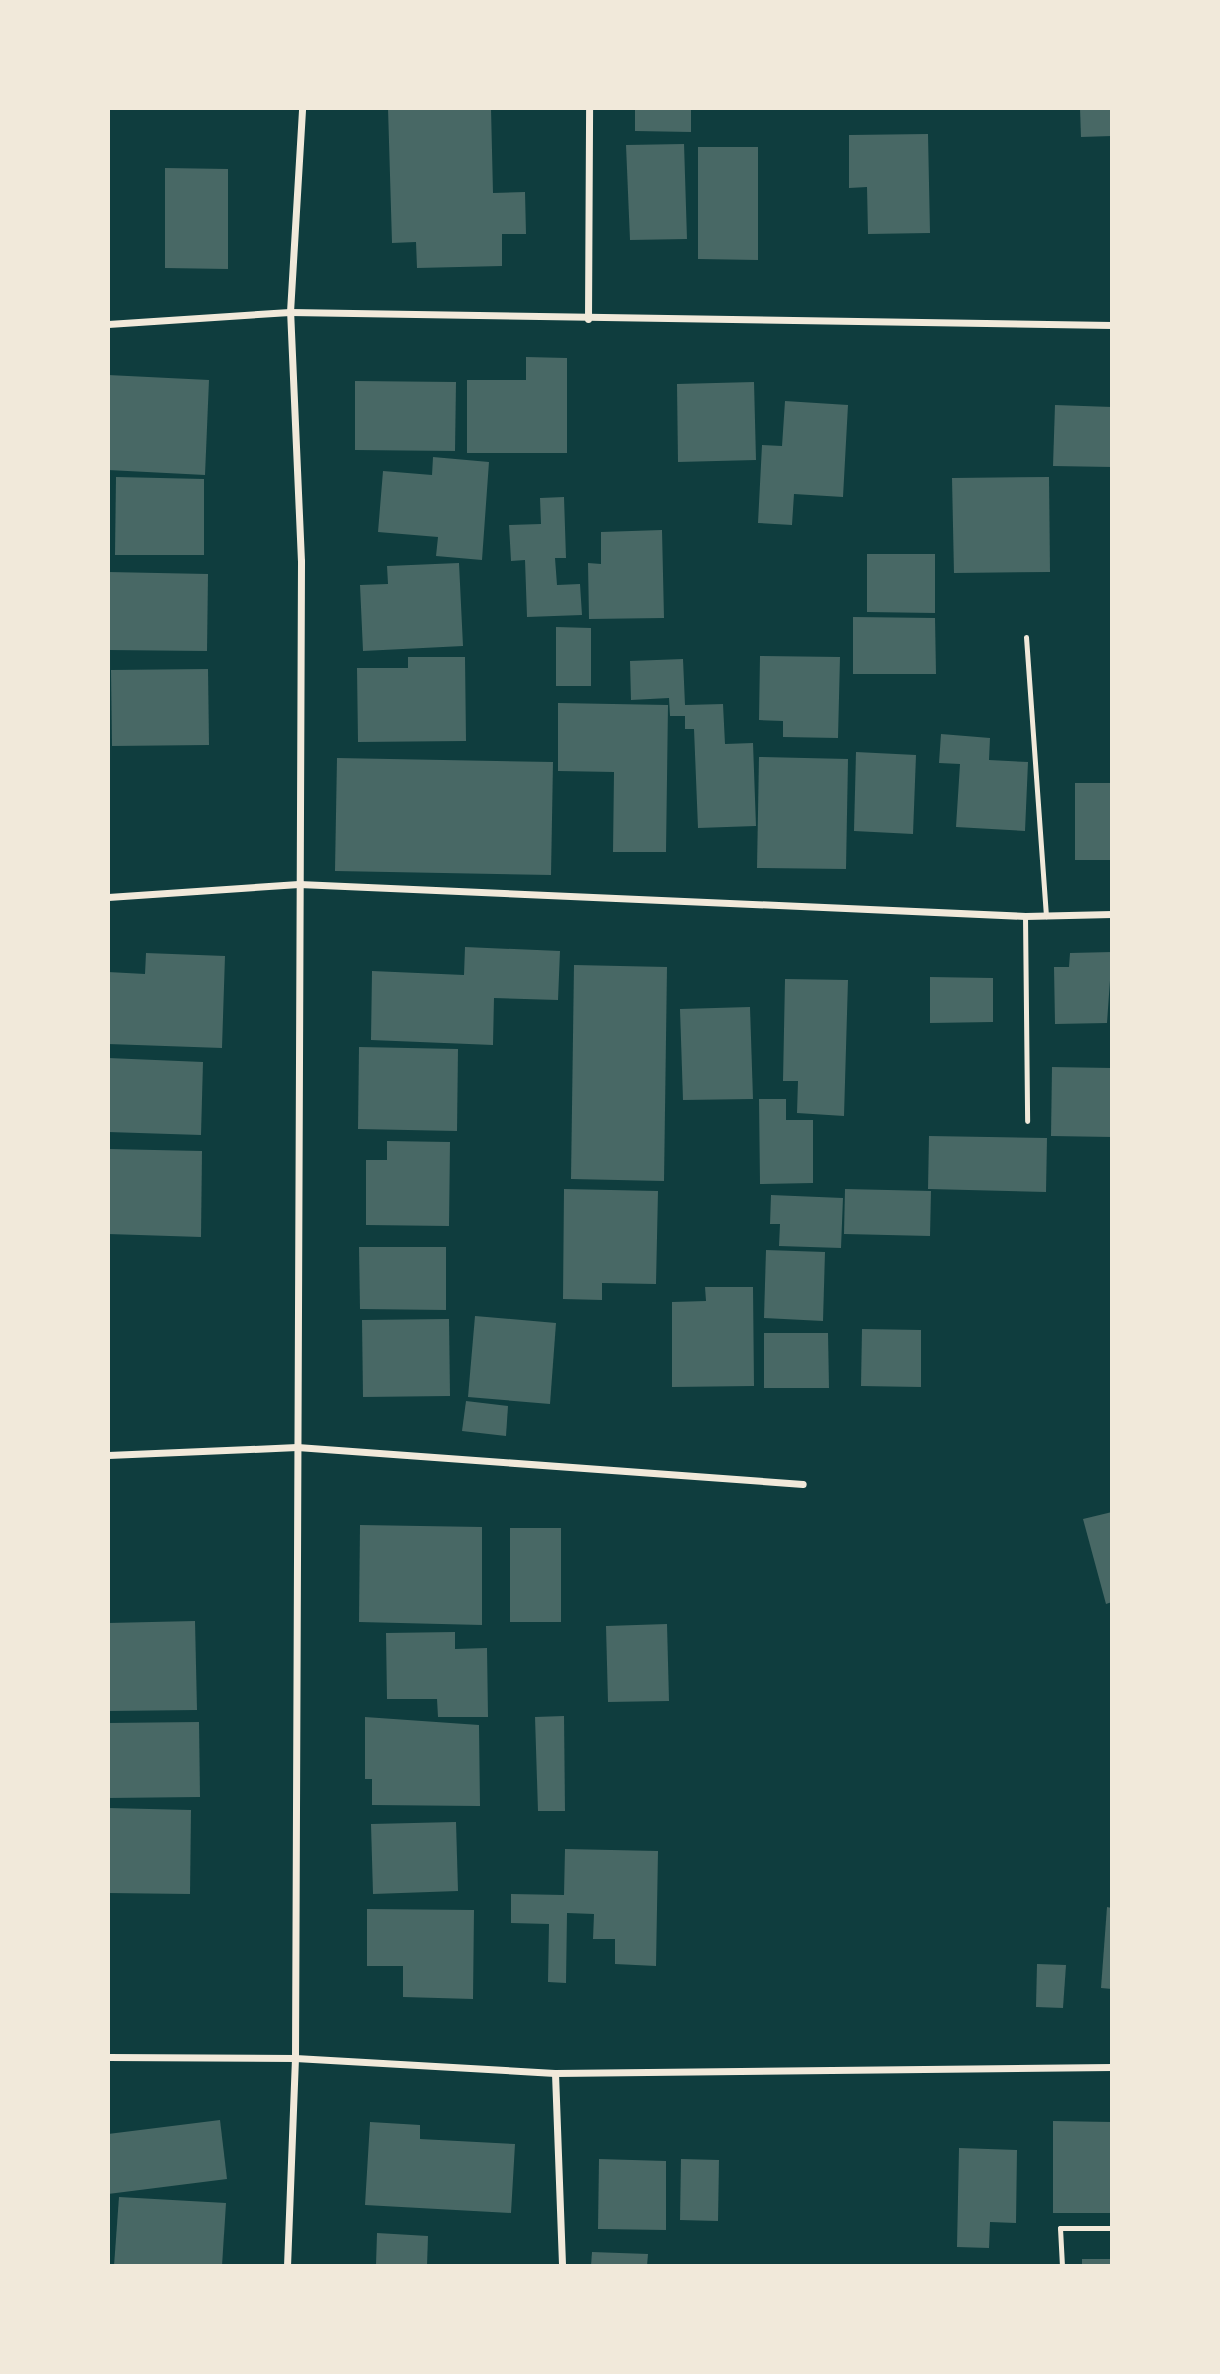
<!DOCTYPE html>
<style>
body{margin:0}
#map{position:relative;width:1220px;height:2374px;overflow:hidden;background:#0f3d3e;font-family:Karla,sans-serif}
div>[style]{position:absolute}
.building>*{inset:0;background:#486865}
.service>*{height:5px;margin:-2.5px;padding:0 2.5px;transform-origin:2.5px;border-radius:2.5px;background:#f1e9da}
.minor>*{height:7px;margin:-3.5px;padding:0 3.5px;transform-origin:3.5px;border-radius:3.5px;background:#f1e9da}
span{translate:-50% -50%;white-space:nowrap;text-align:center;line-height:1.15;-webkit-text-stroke:6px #f1e9da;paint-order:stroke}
.frame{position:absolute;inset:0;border:110px solid #f1e9da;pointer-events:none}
</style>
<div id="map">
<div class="building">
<i style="clip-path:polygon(388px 108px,491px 108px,493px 193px,525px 192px,526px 234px,502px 234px,502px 266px,417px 268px,416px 242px,392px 243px)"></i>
<i style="clip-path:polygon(635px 108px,691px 108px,691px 132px,635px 131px)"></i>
<i style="clip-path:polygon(1080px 108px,1112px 108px,1112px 136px,1081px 137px)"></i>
<i style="clip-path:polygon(928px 134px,930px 233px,868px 234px,867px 187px,849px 188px,849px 135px)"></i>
<i style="clip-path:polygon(684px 144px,687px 239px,630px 240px,626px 145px)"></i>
<i style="clip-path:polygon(698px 147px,758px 147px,758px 260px,698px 259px)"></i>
<i style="clip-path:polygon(165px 168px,228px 169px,228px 269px,165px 268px)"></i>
<i style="clip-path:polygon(526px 357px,567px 358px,567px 453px,467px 453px,467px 380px,526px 380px)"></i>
<i style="clip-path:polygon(108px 375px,209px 380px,205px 475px,108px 470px)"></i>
<i style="clip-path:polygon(355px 381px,456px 382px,455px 451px,355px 450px)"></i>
<i style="clip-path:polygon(754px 382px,756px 460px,678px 462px,677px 384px)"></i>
<i style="clip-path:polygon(785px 401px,848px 405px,843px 497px,794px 494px,792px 525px,758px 523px,762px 445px,782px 446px)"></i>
<i style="clip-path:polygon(1055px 405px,1112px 407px,1112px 467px,1053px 466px)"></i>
<i style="clip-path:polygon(433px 457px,489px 462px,482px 560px,436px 556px,438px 537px,378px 532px,383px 471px,432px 475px)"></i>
<i style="clip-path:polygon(116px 477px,204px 479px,204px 555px,115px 555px)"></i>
<i style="clip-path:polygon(1049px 477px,1050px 572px,954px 573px,952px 478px)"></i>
<i style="clip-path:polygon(564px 497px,566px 558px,555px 558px,557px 585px,580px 584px,582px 615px,527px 617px,525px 560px,511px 561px,509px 525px,541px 524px,540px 498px)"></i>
<i style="clip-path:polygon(662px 530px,664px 618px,589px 619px,588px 563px,601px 564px,601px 532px)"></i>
<i style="clip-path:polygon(867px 554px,935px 554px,935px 613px,867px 612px)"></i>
<i style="clip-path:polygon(459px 563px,463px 646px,363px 651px,360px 585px,388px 584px,387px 566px)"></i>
<i style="clip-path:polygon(108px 572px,208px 574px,207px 651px,108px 650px)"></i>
<i style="clip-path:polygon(853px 617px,935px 618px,936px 674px,853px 674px)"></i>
<i style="clip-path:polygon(556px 627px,591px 628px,591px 686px,556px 686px)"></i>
<i style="clip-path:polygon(760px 656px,840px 657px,838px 738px,783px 737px,783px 721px,759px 720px)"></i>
<i style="clip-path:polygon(408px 657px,465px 657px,466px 741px,358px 742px,357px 668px,408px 668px)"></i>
<i style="clip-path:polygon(683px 659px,685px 705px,723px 704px,725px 744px,753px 743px,756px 826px,698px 828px,694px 729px,685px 729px,685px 716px,670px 716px,669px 698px,631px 700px,630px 661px)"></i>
<i style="clip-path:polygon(208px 669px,209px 745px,112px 746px,111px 670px)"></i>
<i style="clip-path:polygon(558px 703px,668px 705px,666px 852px,613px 852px,614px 772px,558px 771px)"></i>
<i style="clip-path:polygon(941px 734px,990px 738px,989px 760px,1028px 762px,1025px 831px,956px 827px,960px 764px,939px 763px)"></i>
<i style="clip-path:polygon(856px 752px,916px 755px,913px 834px,854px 831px)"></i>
<i style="clip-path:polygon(759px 757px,848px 759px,846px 869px,757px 868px)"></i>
<i style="clip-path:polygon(337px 758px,553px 762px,551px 875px,335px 871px)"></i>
<i style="clip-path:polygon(1075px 783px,1112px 783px,1112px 860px,1075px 860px)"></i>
<i style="clip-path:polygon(465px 947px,560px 951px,558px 1000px,494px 998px,493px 1045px,371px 1040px,372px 971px,464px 975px)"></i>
<i style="clip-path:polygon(1112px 952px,1107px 1023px,1055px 1024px,1054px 967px,1069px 967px,1070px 953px)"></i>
<i style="clip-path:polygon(146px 953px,225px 956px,222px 1048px,108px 1044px,108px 972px,145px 974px)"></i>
<i style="clip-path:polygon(574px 965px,667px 967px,664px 1181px,571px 1179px)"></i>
<i style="clip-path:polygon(930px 977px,993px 978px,993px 1022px,930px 1023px)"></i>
<i style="clip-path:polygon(785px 979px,848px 980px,844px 1116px,797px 1113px,798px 1081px,783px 1081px)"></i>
<i style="clip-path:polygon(750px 1007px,753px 1099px,683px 1100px,680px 1009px)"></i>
<i style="clip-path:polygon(359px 1047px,458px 1049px,457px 1131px,358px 1129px)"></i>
<i style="clip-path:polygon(108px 1058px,203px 1062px,201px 1135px,108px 1132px)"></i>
<i style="clip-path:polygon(1052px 1067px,1112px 1068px,1112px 1137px,1051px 1136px)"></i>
<i style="clip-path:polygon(759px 1099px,786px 1099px,786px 1120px,813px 1120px,813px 1183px,760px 1184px)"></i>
<i style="clip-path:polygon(929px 1136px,1047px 1138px,1046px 1192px,928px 1189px)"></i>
<i style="clip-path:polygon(387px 1141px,450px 1142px,449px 1226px,366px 1225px,366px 1160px,387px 1160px)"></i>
<i style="clip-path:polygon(108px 1149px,202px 1151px,201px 1237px,108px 1234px)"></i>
<i style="clip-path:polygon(564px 1189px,658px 1191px,656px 1284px,602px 1283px,602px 1300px,563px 1299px)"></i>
<i style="clip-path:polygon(845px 1189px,931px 1191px,930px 1236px,844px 1234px)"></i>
<i style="clip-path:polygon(771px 1195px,843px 1198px,841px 1248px,779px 1246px,780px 1224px,770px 1224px)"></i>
<i style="clip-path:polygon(359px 1247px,446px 1247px,446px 1310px,360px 1309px)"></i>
<i style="clip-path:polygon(766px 1250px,825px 1252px,823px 1321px,764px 1318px)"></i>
<i style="clip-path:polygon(705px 1287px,753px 1287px,754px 1386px,672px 1387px,672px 1302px,706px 1301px)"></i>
<i style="clip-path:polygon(475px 1316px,556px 1323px,550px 1404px,468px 1397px)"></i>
<i style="clip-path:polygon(449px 1319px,450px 1396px,363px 1397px,362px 1320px)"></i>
<i style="clip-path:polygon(862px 1329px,921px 1330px,921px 1387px,861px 1386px)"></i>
<i style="clip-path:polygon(764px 1333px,828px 1333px,829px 1388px,764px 1388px)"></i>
<i style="clip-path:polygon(466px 1401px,508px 1406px,506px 1436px,462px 1431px)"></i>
<i style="clip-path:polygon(1112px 1512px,1112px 1602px,1106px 1604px,1083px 1519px)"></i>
<i style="clip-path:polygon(360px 1525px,482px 1527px,482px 1625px,359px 1622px)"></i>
<i style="clip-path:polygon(510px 1528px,561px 1528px,561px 1622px,510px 1622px)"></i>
<i style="clip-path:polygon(195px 1621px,197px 1710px,108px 1711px,108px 1623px)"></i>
<i style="clip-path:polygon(667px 1624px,669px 1701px,608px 1702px,606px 1626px)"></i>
<i style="clip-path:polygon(455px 1632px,455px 1649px,487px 1648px,488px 1717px,438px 1717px,437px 1699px,387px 1699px,386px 1633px)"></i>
<i style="clip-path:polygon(564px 1716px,565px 1811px,538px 1811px,535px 1717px)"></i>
<i style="clip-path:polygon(365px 1717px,479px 1725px,480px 1806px,372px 1805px,372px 1779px,365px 1779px)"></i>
<i style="clip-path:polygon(199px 1722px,200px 1797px,108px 1798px,108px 1723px)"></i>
<i style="clip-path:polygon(108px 1808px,191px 1810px,190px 1894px,108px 1893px)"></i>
<i style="clip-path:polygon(456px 1822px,458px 1891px,373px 1894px,371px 1824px)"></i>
<i style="clip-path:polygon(565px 1849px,658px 1851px,656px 1966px,615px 1964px,615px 1939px,593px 1939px,594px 1914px,567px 1913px,566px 1983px,548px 1982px,549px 1924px,511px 1923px,511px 1894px,564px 1895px)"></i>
<i style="clip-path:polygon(1107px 1907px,1112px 1908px,1112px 1989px,1101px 1988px)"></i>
<i style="clip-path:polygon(367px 1909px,474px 1910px,473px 1999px,403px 1997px,403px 1966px,367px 1966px)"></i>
<i style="clip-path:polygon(1037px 1964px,1066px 1965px,1063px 2008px,1036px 2007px)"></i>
<i style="clip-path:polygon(220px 2120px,227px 2179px,108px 2194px,108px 2134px)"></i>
<i style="clip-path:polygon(1053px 2121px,1112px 2122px,1112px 2213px,1053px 2213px)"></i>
<i style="clip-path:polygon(370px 2122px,420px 2125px,420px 2139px,515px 2144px,511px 2213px,365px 2205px)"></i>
<i style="clip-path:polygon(959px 2148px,1017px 2150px,1016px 2223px,990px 2222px,989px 2248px,957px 2247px)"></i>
<i style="clip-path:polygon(599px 2159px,666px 2161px,666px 2230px,598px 2229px)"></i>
<i style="clip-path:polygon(681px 2159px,719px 2160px,718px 2221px,680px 2220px)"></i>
<i style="clip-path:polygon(119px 2197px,226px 2203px,222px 2266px,114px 2266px)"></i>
<i style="clip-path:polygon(377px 2233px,428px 2236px,427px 2266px,376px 2266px)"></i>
<i style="clip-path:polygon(592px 2252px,648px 2254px,647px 2266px,591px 2266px)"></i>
<i style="clip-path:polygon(1082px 2259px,1112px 2259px,1112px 2266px,1082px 2266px)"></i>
</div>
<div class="service">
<i style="left:1026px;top:637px;width:280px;rotate:85.9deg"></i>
<i style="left:1025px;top:916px;width:205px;rotate:89.4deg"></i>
<i style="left:1062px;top:2266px;width:38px;rotate:-93deg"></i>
<i style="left:1060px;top:2228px;width:52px"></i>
</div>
<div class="minor">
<i style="left:588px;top:319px;width:211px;rotate:-89.7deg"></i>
<i style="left:108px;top:324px;width:182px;rotate:-3.8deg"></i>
<i style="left:290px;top:312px;width:822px;rotate:0.91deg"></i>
<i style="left:108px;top:897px;width:191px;rotate:-3.9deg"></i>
<i style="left:299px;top:884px;width:727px;rotate:2.52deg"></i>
<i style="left:1025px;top:916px;width:87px;rotate:-1.3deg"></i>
<i style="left:108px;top:1455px;width:189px;rotate:-2.4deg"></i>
<i style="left:297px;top:1447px;width:507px;rotate:4.18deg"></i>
<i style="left:108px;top:2057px;width:187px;rotate:0.3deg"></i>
<i style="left:295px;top:2058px;width:260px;rotate:3.3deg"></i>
<i style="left:555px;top:2073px;width:557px;rotate:-0.62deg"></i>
<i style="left:555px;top:2073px;width:193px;rotate:87.9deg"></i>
<i style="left:287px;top:2266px;width:208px;rotate:-87.8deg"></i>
<i style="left:295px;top:2058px;width:1497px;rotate:-89.77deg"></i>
<i style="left:301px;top:561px;width:249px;rotate:-92.5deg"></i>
<i style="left:290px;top:312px;width:204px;rotate:-86.6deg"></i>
</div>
<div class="frame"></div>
</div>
